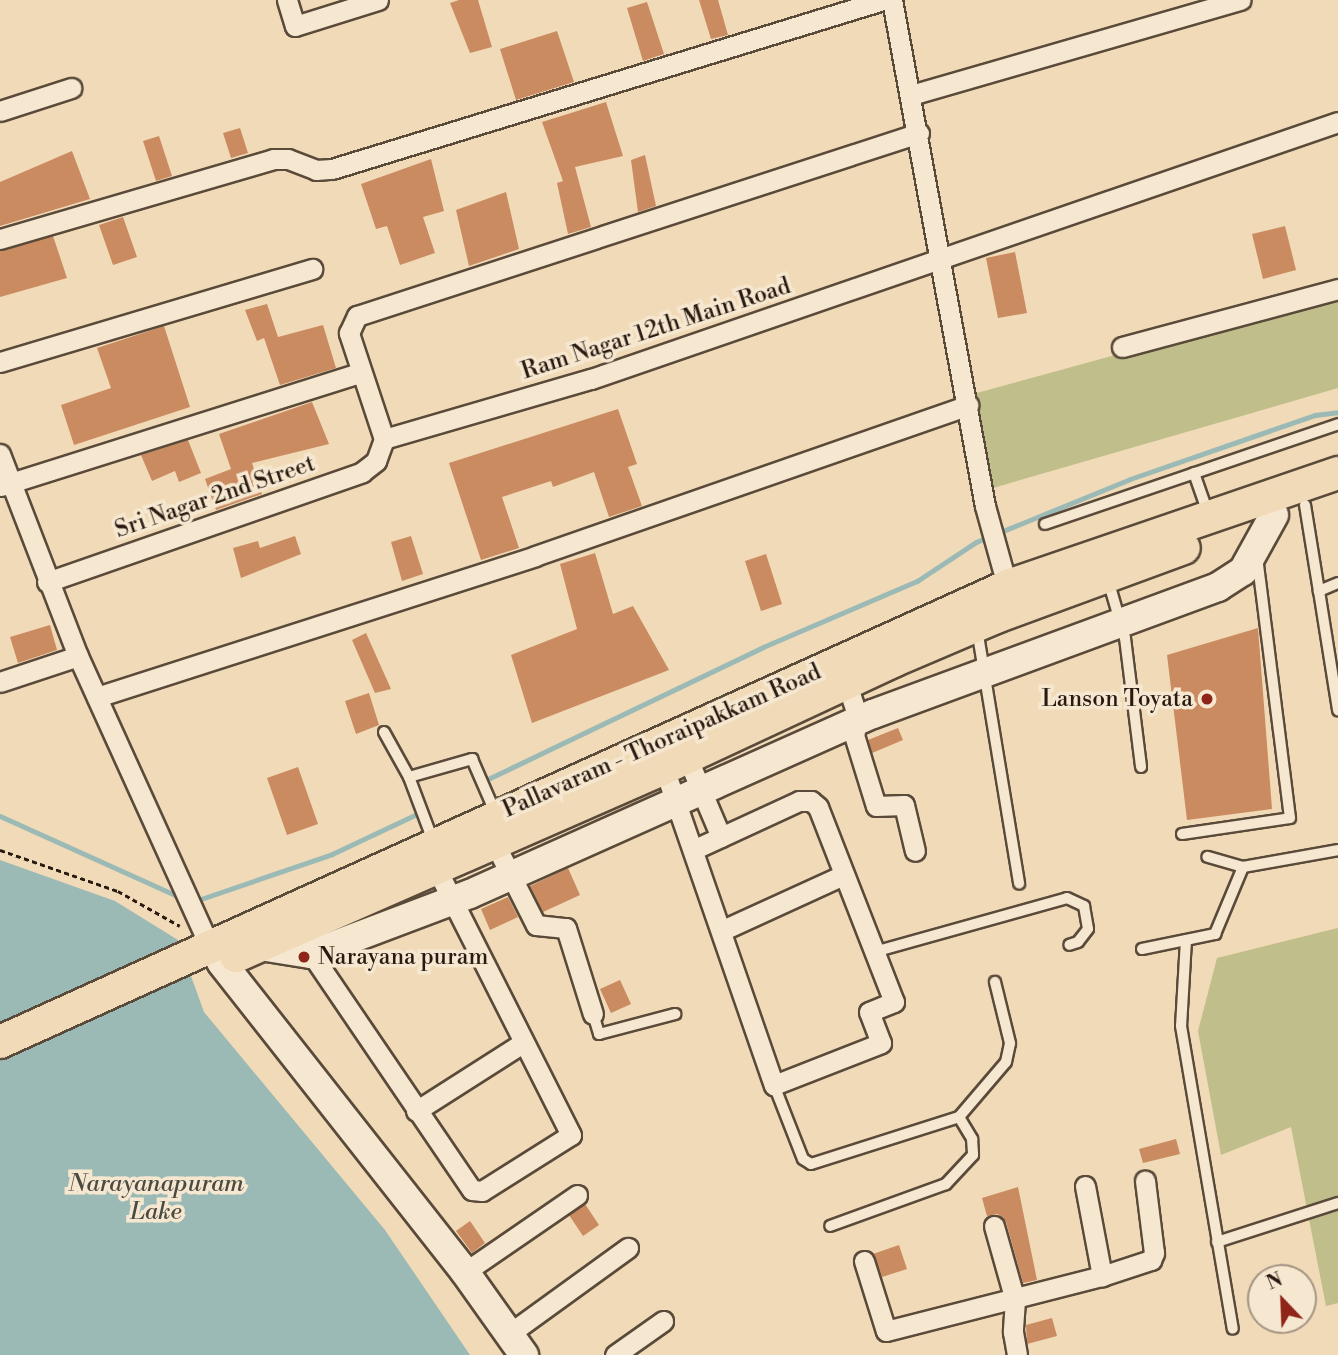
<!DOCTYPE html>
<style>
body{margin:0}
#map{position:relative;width:1338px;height:1355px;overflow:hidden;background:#f1dab7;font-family:"Libre Bodoni",serif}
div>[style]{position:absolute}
.green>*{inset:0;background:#c0be8a}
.water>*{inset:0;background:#9cbab5}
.stream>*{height:5px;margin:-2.5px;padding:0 2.5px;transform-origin:2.5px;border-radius:2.5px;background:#9cbab5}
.building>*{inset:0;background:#ca8b60}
.path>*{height:2.5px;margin-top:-1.25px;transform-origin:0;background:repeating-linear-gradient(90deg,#281a11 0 5px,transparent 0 8.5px)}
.roads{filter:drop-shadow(2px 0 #5a4a3a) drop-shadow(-2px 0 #5a4a3a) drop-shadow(0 2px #5a4a3a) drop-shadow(0 -2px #5a4a3a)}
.lane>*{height:10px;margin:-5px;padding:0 5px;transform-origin:5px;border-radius:5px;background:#f6e7d0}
.street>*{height:19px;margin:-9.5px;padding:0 9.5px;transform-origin:9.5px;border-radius:9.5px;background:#f6e7d0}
.secondary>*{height:28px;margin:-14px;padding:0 14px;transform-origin:14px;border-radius:14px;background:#f6e7d0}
.primary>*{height:32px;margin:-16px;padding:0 16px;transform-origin:16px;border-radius:16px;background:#f1dab7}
.dots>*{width:19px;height:19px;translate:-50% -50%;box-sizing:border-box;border:4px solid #f6e7d0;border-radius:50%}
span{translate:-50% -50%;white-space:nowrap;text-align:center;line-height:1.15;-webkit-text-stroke:7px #f6e7d0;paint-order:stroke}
.street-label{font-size:23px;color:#281a11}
.poi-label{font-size:23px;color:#281a11}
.right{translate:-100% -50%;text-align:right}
.left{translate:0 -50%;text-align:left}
.water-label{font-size:24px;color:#4b4a42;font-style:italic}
.north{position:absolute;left:1247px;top:1264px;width:70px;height:70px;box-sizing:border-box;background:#f6e7d0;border:2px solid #a49584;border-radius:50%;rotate:337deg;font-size:19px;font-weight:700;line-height:28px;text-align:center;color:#281a11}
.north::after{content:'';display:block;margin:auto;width:24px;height:32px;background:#8f2418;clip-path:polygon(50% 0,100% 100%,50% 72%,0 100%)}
</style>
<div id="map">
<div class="green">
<i style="clip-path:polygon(1338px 294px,1338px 388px,993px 488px,973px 394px)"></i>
<i style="clip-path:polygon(1338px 928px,1338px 1303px,1326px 1306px,1291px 1127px,1221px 1155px,1198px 1031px,1217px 958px)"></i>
</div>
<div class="water">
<i style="clip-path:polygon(0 860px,115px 901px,178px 940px,204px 1012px,385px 1230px,470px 1355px,0 1355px)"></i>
</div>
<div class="stream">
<i style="left:490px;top:778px;width:303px;rotate:-25.6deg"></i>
<i style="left:763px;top:647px;width:168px;rotate:-23.2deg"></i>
<i style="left:917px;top:581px;width:71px;rotate:-33.5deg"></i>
<i style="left:976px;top:542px;width:166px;rotate:-22.2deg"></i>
<i style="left:1130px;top:479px;width:196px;rotate:-19.1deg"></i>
<i style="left:1315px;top:415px;width:23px;rotate:-7deg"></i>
<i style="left:0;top:816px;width:200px;rotate:24.3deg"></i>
<i style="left:195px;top:901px;width:145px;rotate:-18.9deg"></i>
<i style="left:332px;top:854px;width:92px;rotate:-25.2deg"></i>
</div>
<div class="building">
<i style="clip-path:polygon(459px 0,478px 0,492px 47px,470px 53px,450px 3px)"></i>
<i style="clip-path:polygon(699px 0,718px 0,728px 35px,711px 39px)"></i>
<i style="clip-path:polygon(647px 2px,664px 54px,643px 61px,627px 8px)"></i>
<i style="clip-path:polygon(557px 31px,574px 82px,516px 100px,500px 49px)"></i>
<i style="clip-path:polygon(606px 102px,623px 156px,575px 167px,591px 227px,568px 234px,557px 183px,563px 181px,542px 122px)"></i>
<i style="clip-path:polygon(240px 128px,248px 153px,231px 158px,223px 133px)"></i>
<i style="clip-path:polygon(159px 136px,172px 176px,156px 181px,143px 141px)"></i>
<i style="clip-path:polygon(72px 151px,90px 199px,0 226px,0 182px)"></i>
<i style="clip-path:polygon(645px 155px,656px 206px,638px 212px,631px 160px)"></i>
<i style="clip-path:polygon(431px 159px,444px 211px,423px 217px,435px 253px,400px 265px,387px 226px,376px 229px,361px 184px)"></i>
<i style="clip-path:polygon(506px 192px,519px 249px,469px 266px,456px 210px)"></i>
<i style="clip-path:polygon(123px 217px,137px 257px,113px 265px,99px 225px)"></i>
<i style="clip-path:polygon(1285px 226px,1296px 270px,1263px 279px,1252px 234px)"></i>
<i style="clip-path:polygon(53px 236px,67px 278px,0 297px,0 251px)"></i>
<i style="clip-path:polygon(1015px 252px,1027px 313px,998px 318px,986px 258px)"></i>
<i style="clip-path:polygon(267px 304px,278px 337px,323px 325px,336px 368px,280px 385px,264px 338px,257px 341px,245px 310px)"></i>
<i style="clip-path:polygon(164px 326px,190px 407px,74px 445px,61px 405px,111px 388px,97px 348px)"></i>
<i style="clip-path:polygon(312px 402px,329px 444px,252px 463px,262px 494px,216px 510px,205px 479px,231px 469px,219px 434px)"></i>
<i style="clip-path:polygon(618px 409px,637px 464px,628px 467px,642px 506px,609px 517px,594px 472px,553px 487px,551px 481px,502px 497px,519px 548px,481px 560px,449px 463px)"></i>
<i style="clip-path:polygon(188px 440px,201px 473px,179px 482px,175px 471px,152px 481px,141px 455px)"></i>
<i style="clip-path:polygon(295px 536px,301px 554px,241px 578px,233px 548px,258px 541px,260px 548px)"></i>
<i style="clip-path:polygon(411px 536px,423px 574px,402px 581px,391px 542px)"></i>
<i style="clip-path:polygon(595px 553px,613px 614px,633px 606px,669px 670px,532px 723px,511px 655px,577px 629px,560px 564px)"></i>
<i style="clip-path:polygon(766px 554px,782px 604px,761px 611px,745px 561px)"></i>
<i style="clip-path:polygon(50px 625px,57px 650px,18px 663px,10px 637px)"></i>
<i style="clip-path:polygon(1258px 628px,1272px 809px,1187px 820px,1167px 655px)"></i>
<i style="clip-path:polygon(366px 633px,391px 689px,375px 693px,352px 640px)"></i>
<i style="clip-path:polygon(369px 693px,379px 725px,356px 734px,345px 701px)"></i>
<i style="clip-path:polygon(898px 728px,903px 740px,872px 753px,868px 740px)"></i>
<i style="clip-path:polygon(298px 767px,318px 824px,287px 835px,267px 778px)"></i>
<i style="clip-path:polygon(568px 868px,580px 895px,543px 912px,530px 886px)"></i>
<i style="clip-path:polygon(508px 897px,518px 917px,490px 930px,481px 909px)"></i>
<i style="clip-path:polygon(620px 980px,631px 1004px,611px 1013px,600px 989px)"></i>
<i style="clip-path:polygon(1176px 1139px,1180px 1154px,1143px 1163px,1139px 1149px)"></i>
<i style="clip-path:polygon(1018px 1187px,1037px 1280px,1023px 1283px,1006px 1222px,998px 1214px,987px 1216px,982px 1198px)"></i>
<i style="clip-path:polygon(585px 1204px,599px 1225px,583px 1236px,569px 1215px)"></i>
<i style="clip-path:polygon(470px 1221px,485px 1243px,472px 1253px,456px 1231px)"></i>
<i style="clip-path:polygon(899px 1245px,907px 1269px,882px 1277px,873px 1254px)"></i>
<i style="clip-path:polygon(1052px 1318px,1057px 1336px,1027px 1344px,1026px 1325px)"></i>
</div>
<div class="path">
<i style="left:0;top:850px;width:125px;rotate:19.2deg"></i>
<i style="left:118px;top:891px;width:71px;rotate:29.4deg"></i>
</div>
<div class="roads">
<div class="lane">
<i style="left:1194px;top:473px;width:42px;rotate:70.7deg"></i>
<i style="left:1305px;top:505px;width:87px;rotate:80.8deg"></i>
<i style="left:1045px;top:524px;width:310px;rotate:-18.8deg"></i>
<i style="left:1108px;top:580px;width:60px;rotate:73.7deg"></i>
<i style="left:1125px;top:638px;width:130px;rotate:82.9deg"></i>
<i style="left:1338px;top:583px;width:21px;rotate:157deg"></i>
<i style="left:1319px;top:591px;width:121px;rotate:80.9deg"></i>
<i style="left:977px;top:629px;width:258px;rotate:80.6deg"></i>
<i style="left:384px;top:732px;width:51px;rotate:60.9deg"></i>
<i style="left:409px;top:777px;width:66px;rotate:-15.9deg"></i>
<i style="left:472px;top:759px;width:58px;rotate:66.5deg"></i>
<i style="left:409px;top:777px;width:71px;rotate:69.3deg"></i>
<i style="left:1182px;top:834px;width:109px;rotate:-8.4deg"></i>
<i style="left:1290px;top:818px;width:262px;rotate:-97.2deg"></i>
<i style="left:1243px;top:867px;width:97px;rotate:-10.1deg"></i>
<i style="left:1186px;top:940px;width:86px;rotate:93.3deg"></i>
<i style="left:1181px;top:1026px;width:307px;rotate:80.3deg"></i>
<i style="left:1142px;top:949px;width:75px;rotate:-11.6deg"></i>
<i style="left:1215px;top:934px;width:73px;rotate:-67.3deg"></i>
<i style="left:1243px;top:867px;width:37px;rotate:-164deg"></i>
<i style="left:874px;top:952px;width:200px;rotate:-15.6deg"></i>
<i style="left:1067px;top:898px;width:19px;rotate:25deg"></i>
<i style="left:1084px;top:906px;width:23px;rotate:80deg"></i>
<i style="left:1088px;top:929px;width:16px;rotate:128deg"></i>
<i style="left:1078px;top:942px;width:9px;rotate:162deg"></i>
<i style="left:593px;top:1014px;width:21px;rotate:73deg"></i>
<i style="left:599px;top:1034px;width:79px;rotate:-14.7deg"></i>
<i style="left:774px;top:1085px;width:79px;rotate:68.6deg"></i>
<i style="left:803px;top:1159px;width:9px;rotate:32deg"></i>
<i style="left:811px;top:1164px;width:155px;rotate:-17.6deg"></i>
<i style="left:959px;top:1117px;width:26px;rotate:59deg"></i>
<i style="left:972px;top:1139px;width:16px;rotate:86deg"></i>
<i style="left:973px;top:1155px;width:40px;rotate:133deg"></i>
<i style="left:946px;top:1184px;width:123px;rotate:160.1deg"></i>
<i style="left:959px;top:1117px;width:72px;rotate:-49.5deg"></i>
<i style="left:1006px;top:1062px;width:19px;rotate:-78deg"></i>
<i style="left:1010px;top:1043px;width:63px;rotate:-103.8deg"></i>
<i style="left:1217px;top:1242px;width:127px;rotate:-17.9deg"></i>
</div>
<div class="street">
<i style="left:287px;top:0;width:27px;rotate:73deg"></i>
<i style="left:295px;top:26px;width:87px;rotate:-17.4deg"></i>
<i style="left:892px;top:0;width:514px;rotate:79.59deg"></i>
<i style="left:985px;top:506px;width:93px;rotate:74.5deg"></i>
<i style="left:911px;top:95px;width:343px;rotate:-16.1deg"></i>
<i style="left:0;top:111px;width:75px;rotate:-17.9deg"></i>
<i style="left:0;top:239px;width:284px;rotate:-16.3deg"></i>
<i style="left:273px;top:159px;width:15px"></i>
<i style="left:288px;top:159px;width:30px;rotate:21deg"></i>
<i style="left:316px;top:170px;width:16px;rotate:-4deg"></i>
<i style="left:332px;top:169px;width:576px;rotate:-17.05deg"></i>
<i style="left:1122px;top:347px;width:224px;rotate:-15deg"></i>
<i style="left:0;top:362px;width:326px;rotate:-16.6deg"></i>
<i style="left:384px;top:439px;width:216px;rotate:-16.2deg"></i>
<i style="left:591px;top:379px;width:790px;rotate:-18.99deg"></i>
<i style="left:384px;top:439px;width:112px;rotate:-108.3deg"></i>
<i style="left:349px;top:333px;width:19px;rotate:-65deg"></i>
<i style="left:357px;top:316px;width:591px;rotate:-18.04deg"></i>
<i style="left:0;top:454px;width:217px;rotate:68.9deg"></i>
<i style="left:78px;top:656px;width:317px;rotate:65.6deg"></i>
<i style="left:1px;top:486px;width:376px;rotate:-17.5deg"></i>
<i style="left:47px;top:582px;width:334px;rotate:-19.2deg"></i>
<i style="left:362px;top:472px;width:18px;rotate:-38deg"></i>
<i style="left:376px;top:461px;width:23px;rotate:-70deg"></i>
<i style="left:0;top:682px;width:82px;rotate:-18.4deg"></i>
<i style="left:847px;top:684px;width:36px;rotate:72deg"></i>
<i style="left:858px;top:718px;width:17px;rotate:103deg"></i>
<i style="left:854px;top:735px;width:74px;rotate:72.8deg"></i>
<i style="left:876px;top:806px;width:28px;rotate:-2deg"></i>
<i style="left:904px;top:805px;width:47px;rotate:76.6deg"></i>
<i style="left:97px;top:697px;width:460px;rotate:-17.8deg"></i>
<i style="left:535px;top:556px;width:459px;rotate:-19.2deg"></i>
<i style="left:687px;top:757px;width:87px;rotate:67deg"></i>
<i style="left:664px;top:768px;width:336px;rotate:70.9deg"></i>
<i style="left:774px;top:1085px;width:115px;rotate:-21.4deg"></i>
<i style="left:881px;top:1043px;width:33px;rotate:-111deg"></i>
<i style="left:869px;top:1012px;width:27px;rotate:-22deg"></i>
<i style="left:894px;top:1002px;width:209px;rotate:-111.3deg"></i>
<i style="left:818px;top:807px;width:9px;rotate:-139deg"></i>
<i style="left:811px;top:801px;width:12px;rotate:180deg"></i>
<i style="left:799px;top:801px;width:115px;rotate:155.2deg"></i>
<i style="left:494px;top:842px;width:93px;rotate:63.2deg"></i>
<i style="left:536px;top:925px;width:30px;rotate:6deg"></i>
<i style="left:566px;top:928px;width:90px;rotate:72.6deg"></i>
<i style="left:723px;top:930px;width:132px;rotate:-24.6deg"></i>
<i style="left:306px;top:946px;width:295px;rotate:55.8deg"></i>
<i style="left:472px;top:1190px;width:10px;rotate:6deg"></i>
<i style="left:482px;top:1191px;width:105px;rotate:-32.2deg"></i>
<i style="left:571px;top:1135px;width:299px;rotate:-116.8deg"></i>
<i style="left:416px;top:1111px;width:125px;rotate:-32.5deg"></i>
<i style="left:1085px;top:1186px;width:92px;rotate:79.3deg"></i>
<i style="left:994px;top:1226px;width:77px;rotate:74.2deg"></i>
<i style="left:1015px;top:1300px;width:32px;rotate:94deg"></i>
<i style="left:1013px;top:1332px;width:23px;rotate:80deg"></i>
<i style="left:864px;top:1261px;width:73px;rotate:72.6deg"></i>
<i style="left:886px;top:1331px;width:223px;rotate:-14.3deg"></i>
<i style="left:1102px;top:1276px;width:52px;rotate:-18.1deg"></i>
<i style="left:1151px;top:1260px;width:8px;rotate:-67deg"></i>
<i style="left:1154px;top:1253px;width:73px;rotate:-97.1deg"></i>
<i style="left:465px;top:1272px;width:136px;rotate:-34.5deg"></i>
<i style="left:509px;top:1334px;width:147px;rotate:-35.9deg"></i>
<i style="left:615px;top:1355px;width:59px;rotate:-35.3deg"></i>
</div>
<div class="secondary">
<i style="left:260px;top:946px;width:52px;rotate:8.9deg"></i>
<i style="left:311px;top:954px;width:170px;rotate:-20.7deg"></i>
<i style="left:470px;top:894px;width:441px;rotate:-24.1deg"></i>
<i style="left:873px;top:714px;width:368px;rotate:-20.2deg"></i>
<i style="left:1218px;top:587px;width:30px;rotate:-33deg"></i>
<i style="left:1243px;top:571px;width:64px;rotate:-61deg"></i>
<i style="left:221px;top:962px;width:395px;rotate:51.8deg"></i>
<i style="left:465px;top:1272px;width:102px;rotate:54.6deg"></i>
</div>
<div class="primary">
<i style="left:236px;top:956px;width:467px;rotate:-23.7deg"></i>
<i style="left:664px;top:768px;width:253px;rotate:-25deg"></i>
<i style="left:893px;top:661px;width:112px;rotate:-23.1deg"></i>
<i style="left:996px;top:617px;width:200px;rotate:-20.2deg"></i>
<i style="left:0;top:1042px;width:1106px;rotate:-24.34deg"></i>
<i style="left:1008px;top:586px;width:349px;rotate:-18.9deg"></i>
</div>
</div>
<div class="dots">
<i style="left:1207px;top:699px;background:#8f2418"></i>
<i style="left:304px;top:957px;background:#8f2418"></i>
</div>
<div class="street-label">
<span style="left:656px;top:329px;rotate:-18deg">Ram Nagar 12th Main Road</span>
<span style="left:215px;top:497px;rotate:-19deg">Sri Nagar 2nd Street</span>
<span style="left:662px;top:741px;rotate:-24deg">Pallavaram - Thoraipakkam Road</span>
</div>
<div class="poi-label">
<span class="right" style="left:1193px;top:699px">Lanson Toyata</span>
<span class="left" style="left:318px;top:957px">Narayana puram</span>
</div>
<div class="water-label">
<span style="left:156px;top:1199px">Narayanapuram<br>Lake</span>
</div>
<div class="north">N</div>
</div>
